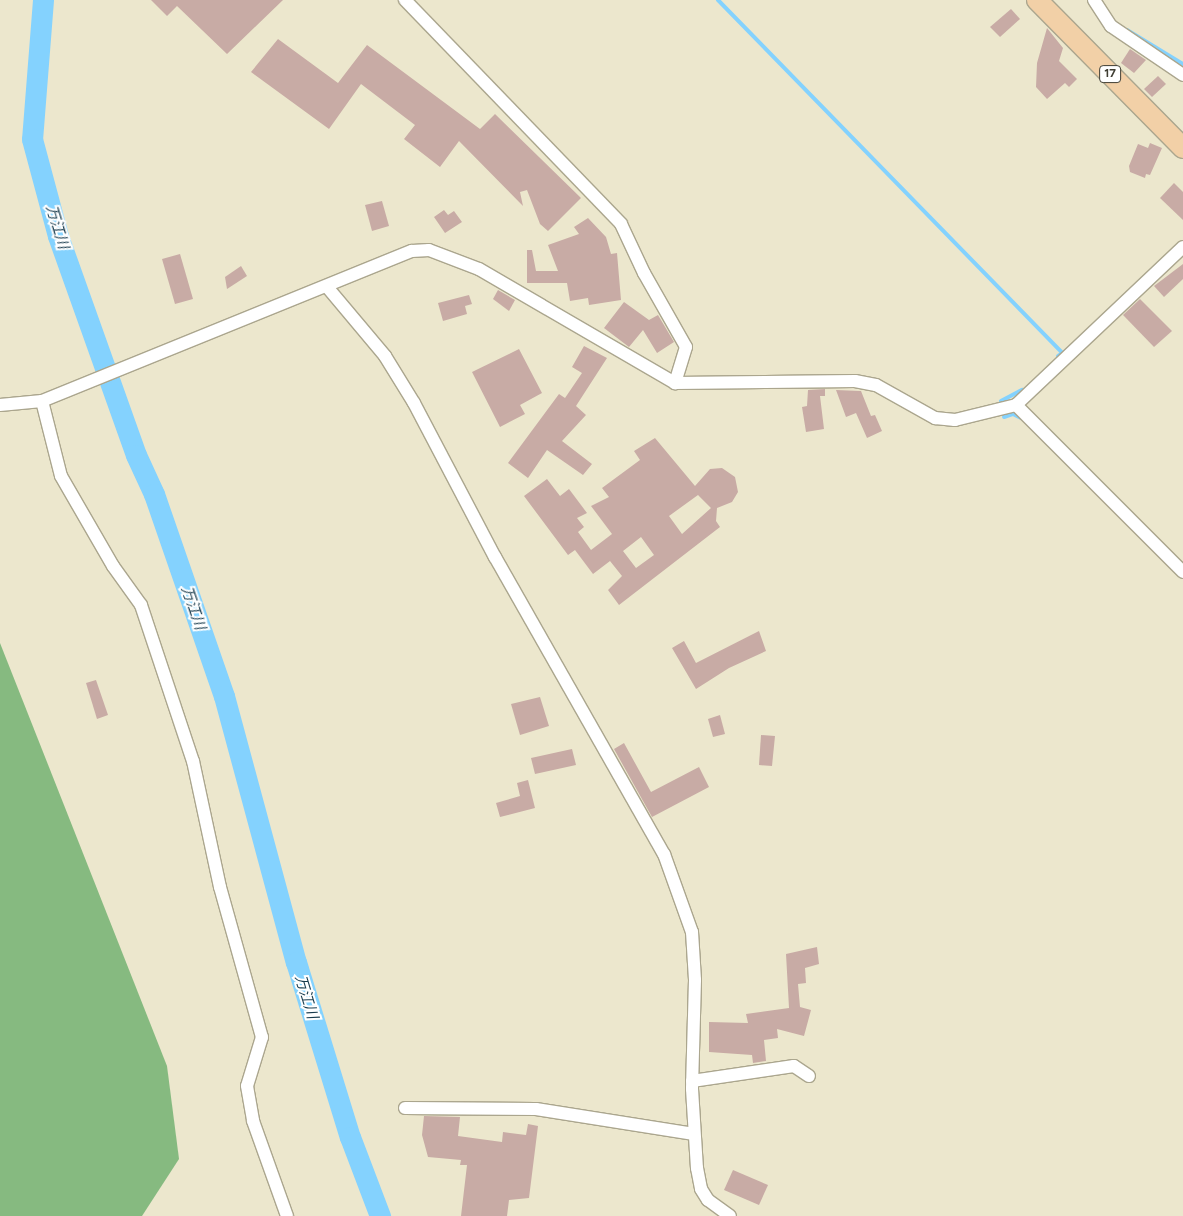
<!DOCTYPE html>
<meta charset="utf-8">
<style>
body{margin:0}
#map{position:relative;width:1183px;height:1216px;overflow:hidden;background:#ece7cd;font-family:Figtree,"Noto Sans JP",sans-serif}
div>[style]{position:absolute}
.forest>*{inset:0;background:#86ba80}
.stream>*{height:4px;margin:-2px;padding:0 2px;transform-origin:2px;border-radius:2px;background:#84d2fe}
.river>*{height:21px;margin:-10.5px;padding:0 10.5px;transform-origin:10.5px;border-radius:10.5px;background:#84d2fe}
.building>*{inset:0;background:#c8aba5}
.roads{filter:drop-shadow(1px 0 #aba68e) drop-shadow(-1px 0 #aba68e) drop-shadow(0 1px #aba68e) drop-shadow(0 -1px #aba68e)}
.minor>*{height:12px;margin:-6px;padding:0 6px;transform-origin:6px;border-radius:6px;background:#fff}
.primary>*{height:20px;margin:-10px;padding:0 10px;transform-origin:10px;border-radius:10px;background:#f2d0a7}
span{translate:-50% -50%;white-space:nowrap;text-align:center;line-height:1.15;-webkit-text-stroke:4px #fff;paint-order:stroke}
.shield-label span{padding:1px 4px;background:#fff;border:1px solid;border-radius:4px;-webkit-text-stroke-width:0}
.shield-label{font-size:12px;color:#3f3d32;font-weight:700}
.water-label{font-size:15px;color:#183b4d;font-style:italic}
</style>
<div id="map">
<div class="forest">
<i style="clip-path:polygon(0 643px,167px 1066px,179px 1159px,142px 1216px,0 1216px)"></i>
</div>
<div class="stream">
<i style="left:718px;top:0;width:493px;rotate:45.7deg"></i>
<i style="left:1062px;top:353px;width:5px;rotate:143deg"></i>
<i style="left:1127px;top:30px;width:66px;rotate:31.3deg"></i>
<i style="left:1001px;top:401px;width:24px;rotate:-28deg"></i>
<i style="left:1004px;top:417px;width:9px;rotate:-18deg"></i>
<i style="left:1013px;top:414px;width:9px;rotate:27deg"></i>
</div>
<div class="river">
<i style="left:43px;top:0;width:139px;rotate:94.5deg"></i>
<i style="left:32px;top:139px;width:100px;rotate:75deg"></i>
<i style="left:58px;top:236px;width:232px;rotate:70.4deg"></i>
<i style="left:136px;top:455px;width:43px;rotate:65.2deg"></i>
<i style="left:154px;top:494px;width:214px;rotate:70.9deg"></i>
<i style="left:224px;top:696px;width:276px;rotate:74.9deg"></i>
<i style="left:296px;top:962px;width:183px;rotate:72.9deg"></i>
<i style="left:350px;top:1137px;width:85px;rotate:69.2deg"></i>
</div>
<div class="building">
<i style="clip-path:polygon(151px 0,283px 0,227px 54px,177px 6px,167px 16px)"></i>
<i style="clip-path:polygon(1011px 9px,1020px 19px,1000px 37px,990px 27px)"></i>
<i style="clip-path:polygon(1047px 28px,1063px 48px,1059px 61px,1077px 79px,1069px 87px,1065px 83px,1047px 99px,1036px 87px,1037px 63px)"></i>
<i style="clip-path:polygon(278px 39px,338px 83px,367px 45px,480px 129px,495px 114px,581px 198px,548px 231px,540px 224px,527px 190px,520px 192px,523px 206px,459px 141px,440px 167px,404px 139px,415px 125px,361px 84px,329px 129px,251px 72px)"></i>
<i style="clip-path:polygon(1130px 49px,1146px 60px,1134px 73px,1121px 63px)"></i>
<i style="clip-path:polygon(1158px 76px,1166px 84px,1152px 97px,1144px 89px)"></i>
<i style="clip-path:polygon(1150px 143px,1162px 148px,1150px 175px,1146px 174px,1145px 178px,1130px 172px,1129px 166px,1138px 144px,1148px 148px)"></i>
<i style="clip-path:polygon(1174px 183px,1183px 192px,1183px 220px,1160px 198px)"></i>
<i style="clip-path:polygon(382px 201px,389px 226px,372px 231px,365px 205px)"></i>
<i style="clip-path:polygon(444px 210px,448px 215px,454px 211px,462px 222px,445px 233px,434px 217px)"></i>
<i style="clip-path:polygon(588px 218px,606px 237px,611px 254px,617px 253px,621px 300px,589px 305px,588px 298px,570px 301px,567px 283px,527px 283px,527px 250px,532px 250px,536px 271px,558px 271px,548px 245px,579px 234px,574px 227px)"></i>
<i style="clip-path:polygon(180px 254px,193px 299px,175px 304px,162px 259px)"></i>
<i style="clip-path:polygon(1183px 264px,1183px 279px,1164px 297px,1154px 286px)"></i>
<i style="clip-path:polygon(241px 266px,247px 276px,227px 289px,225px 277px)"></i>
<i style="clip-path:polygon(498px 290px,515px 300px,509px 311px,493px 299px)"></i>
<i style="clip-path:polygon(469px 295px,472px 304px,465px 306px,467px 314px,443px 321px,438px 303px)"></i>
<i style="clip-path:polygon(1140px 299px,1172px 331px,1154px 347px,1123px 315px)"></i>
<i style="clip-path:polygon(624px 302px,649px 320px,658px 315px,674px 342px,657px 353px,643px 330px,629px 347px,604px 328px)"></i>
<i style="clip-path:polygon(584px 346px,607px 358px,576px 406px,586px 415px,562px 441px,592px 464px,583px 475px,547px 450px,528px 478px,508px 463px,559px 394px,565px 398px,582px 373px,572px 367px)"></i>
<i style="clip-path:polygon(519px 349px,542px 393px,520px 405px,525px 414px,500px 427px,472px 372px)"></i>
<i style="clip-path:polygon(825px 389px,825px 396px,820px 396px,824px 429px,806px 432px,802px 407px,807px 406px,808px 390px)"></i>
<i style="clip-path:polygon(836px 390px,861px 391px,871px 416px,875px 415px,882px 431px,867px 438px,856px 413px,846px 417px)"></i>
<i style="clip-path:polygon(evenodd,655px 438px,695px 486px,710px 469px,722px 468px,735px 477px,738px 492px,732px 502px,717px 508px,716px 521px,720px 527px,619px 605px,608px 590px,622px 576px,610px 561px,593px 574px,575px 550px,568px 555px,524px 496px,547px 479px,560px 496px,569px 489px,587px 513px,577px 518px,584px 527px,578px 532px,591px 550px,612px 534px,591px 506px,609px 497px,602px 488px,640px 460px,634px 451px,655px 438px,698px 495px,711px 508px,682px 534px,669px 516px,698px 495px,655px 438px,641px 537px,654px 555px,636px 568px,623px 551px,641px 537px)"></i>
<i style="clip-path:polygon(759px 631px,766px 651px,729px 668px,696px 689px,672px 648px,684px 641px,696px 663px)"></i>
<i style="clip-path:polygon(96px 680px,108px 715px,97px 719px,86px 683px)"></i>
<i style="clip-path:polygon(540px 697px,549px 726px,520px 735px,511px 704px)"></i>
<i style="clip-path:polygon(720px 715px,725px 734px,713px 737px,708px 719px)"></i>
<i style="clip-path:polygon(761px 735px,775px 736px,772px 766px,759px 765px)"></i>
<i style="clip-path:polygon(624px 743px,651px 792px,699px 767px,709px 787px,652px 817px,614px 749px)"></i>
<i style="clip-path:polygon(572px 749px,576px 765px,535px 774px,531px 758px)"></i>
<i style="clip-path:polygon(528px 780px,535px 808px,500px 817px,496px 803px,520px 796px,517px 783px)"></i>
<i style="clip-path:polygon(817px 947px,819px 964px,805px 968px,806px 983px,798px 984px,800px 1007px,811px 1010px,804px 1036px,777px 1029px,778px 1038px,764px 1040px,766px 1061px,753px 1063px,752px 1055px,709px 1052px,709px 1022px,748px 1023px,746px 1014px,789px 1008px,786px 954px)"></i>
<i style="clip-path:polygon(424px 1116px,460px 1117px,458px 1136px,502px 1142px,503px 1132px,526px 1135px,528px 1124px,538px 1126px,529px 1198px,509px 1200px,507px 1216px,461px 1216px,467px 1165px,460px 1165px,461px 1160px,428px 1157px,422px 1135px)"></i>
<i style="clip-path:polygon(733px 1170px,768px 1185px,759px 1205px,724px 1190px)"></i>
</div>
<div class="roads">
<div class="minor">
<i style="left:405px;top:0;width:311px;rotate:46deg"></i>
<i style="left:621px;top:224px;width:54px;rotate:64.9deg"></i>
<i style="left:644px;top:273px;width:85px;rotate:60.4deg"></i>
<i style="left:686px;top:347px;width:38px;rotate:107deg"></i>
<i style="left:1094px;top:0;width:31px;rotate:57deg"></i>
<i style="left:1111px;top:26px;width:87px;rotate:34.2deg"></i>
<i style="left:328px;top:288px;width:89px;rotate:50deg"></i>
<i style="left:385px;top:356px;width:55px;rotate:58.3deg"></i>
<i style="left:414px;top:403px;width:174px;rotate:62.3deg"></i>
<i style="left:495px;top:557px;width:342px;rotate:60.4deg"></i>
<i style="left:664px;top:854px;width:83px;rotate:70.3deg"></i>
<i style="left:692px;top:932px;width:48px;rotate:86.4deg"></i>
<i style="left:695px;top:980px;width:109px;rotate:91.6deg"></i>
<i style="left:692px;top:1089px;width:79px;rotate:86.4deg"></i>
<i style="left:697px;top:1168px;width:21px;rotate:79deg"></i>
<i style="left:701px;top:1189px;width:13px;rotate:58deg"></i>
<i style="left:708px;top:1200px;width:27px;rotate:36deg"></i>
<i style="left:42px;top:401px;width:77px;rotate:75.8deg"></i>
<i style="left:61px;top:476px;width:104px;rotate:60deg"></i>
<i style="left:113px;top:566px;width:48px;rotate:54.3deg"></i>
<i style="left:141px;top:605px;width:164px;rotate:71.6deg"></i>
<i style="left:193px;top:761px;width:129px;rotate:77.9deg"></i>
<i style="left:220px;top:887px;width:156px;rotate:74.4deg"></i>
<i style="left:262px;top:1037px;width:51px;rotate:107deg"></i>
<i style="left:247px;top:1086px;width:36px;rotate:80deg"></i>
<i style="left:253px;top:1121px;width:101px;rotate:70.3deg"></i>
<i style="left:0;top:405px;width:42px;rotate:-5.4deg"></i>
<i style="left:42px;top:401px;width:399px;rotate:-22.1deg"></i>
<i style="left:412px;top:251px;width:17px;rotate:-3deg"></i>
<i style="left:429px;top:250px;width:53px;rotate:20.8deg"></i>
<i style="left:479px;top:269px;width:227px;rotate:30.2deg"></i>
<i style="left:675px;top:383px;width:180px;rotate:-0.6deg"></i>
<i style="left:855px;top:381px;width:21px;rotate:11deg"></i>
<i style="left:876px;top:385px;width:68px;rotate:29.2deg"></i>
<i style="left:935px;top:418px;width:20px;rotate:6deg"></i>
<i style="left:955px;top:420px;width:63px;rotate:-13.8deg"></i>
<i style="left:1016px;top:405px;width:230px;rotate:-43.4deg"></i>
<i style="left:1016px;top:405px;width:236px;rotate:45deg"></i>
<i style="left:692px;top:1081px;width:103px;rotate:-8.4deg"></i>
<i style="left:794px;top:1066px;width:18px;rotate:34deg"></i>
<i style="left:405px;top:1108px;width:131px;rotate:0.4deg"></i>
<i style="left:536px;top:1109px;width:160px;rotate:9deg"></i>
</div>
<div class="primary">
<i style="left:1037px;top:0;width:208px;rotate:45.4deg"></i>
</div>
</div>
<div class="shield-label">
<span style="left:1110px;top:74px">17</span>
</div>
<div class="water-label">
<span style="left:57px;top:227px;rotate:73deg">万江川</span>
<span style="left:193px;top:608px;rotate:71deg">万江川</span>
<span style="left:306px;top:997px;rotate:73deg">万江川</span>
</div>
</div>
